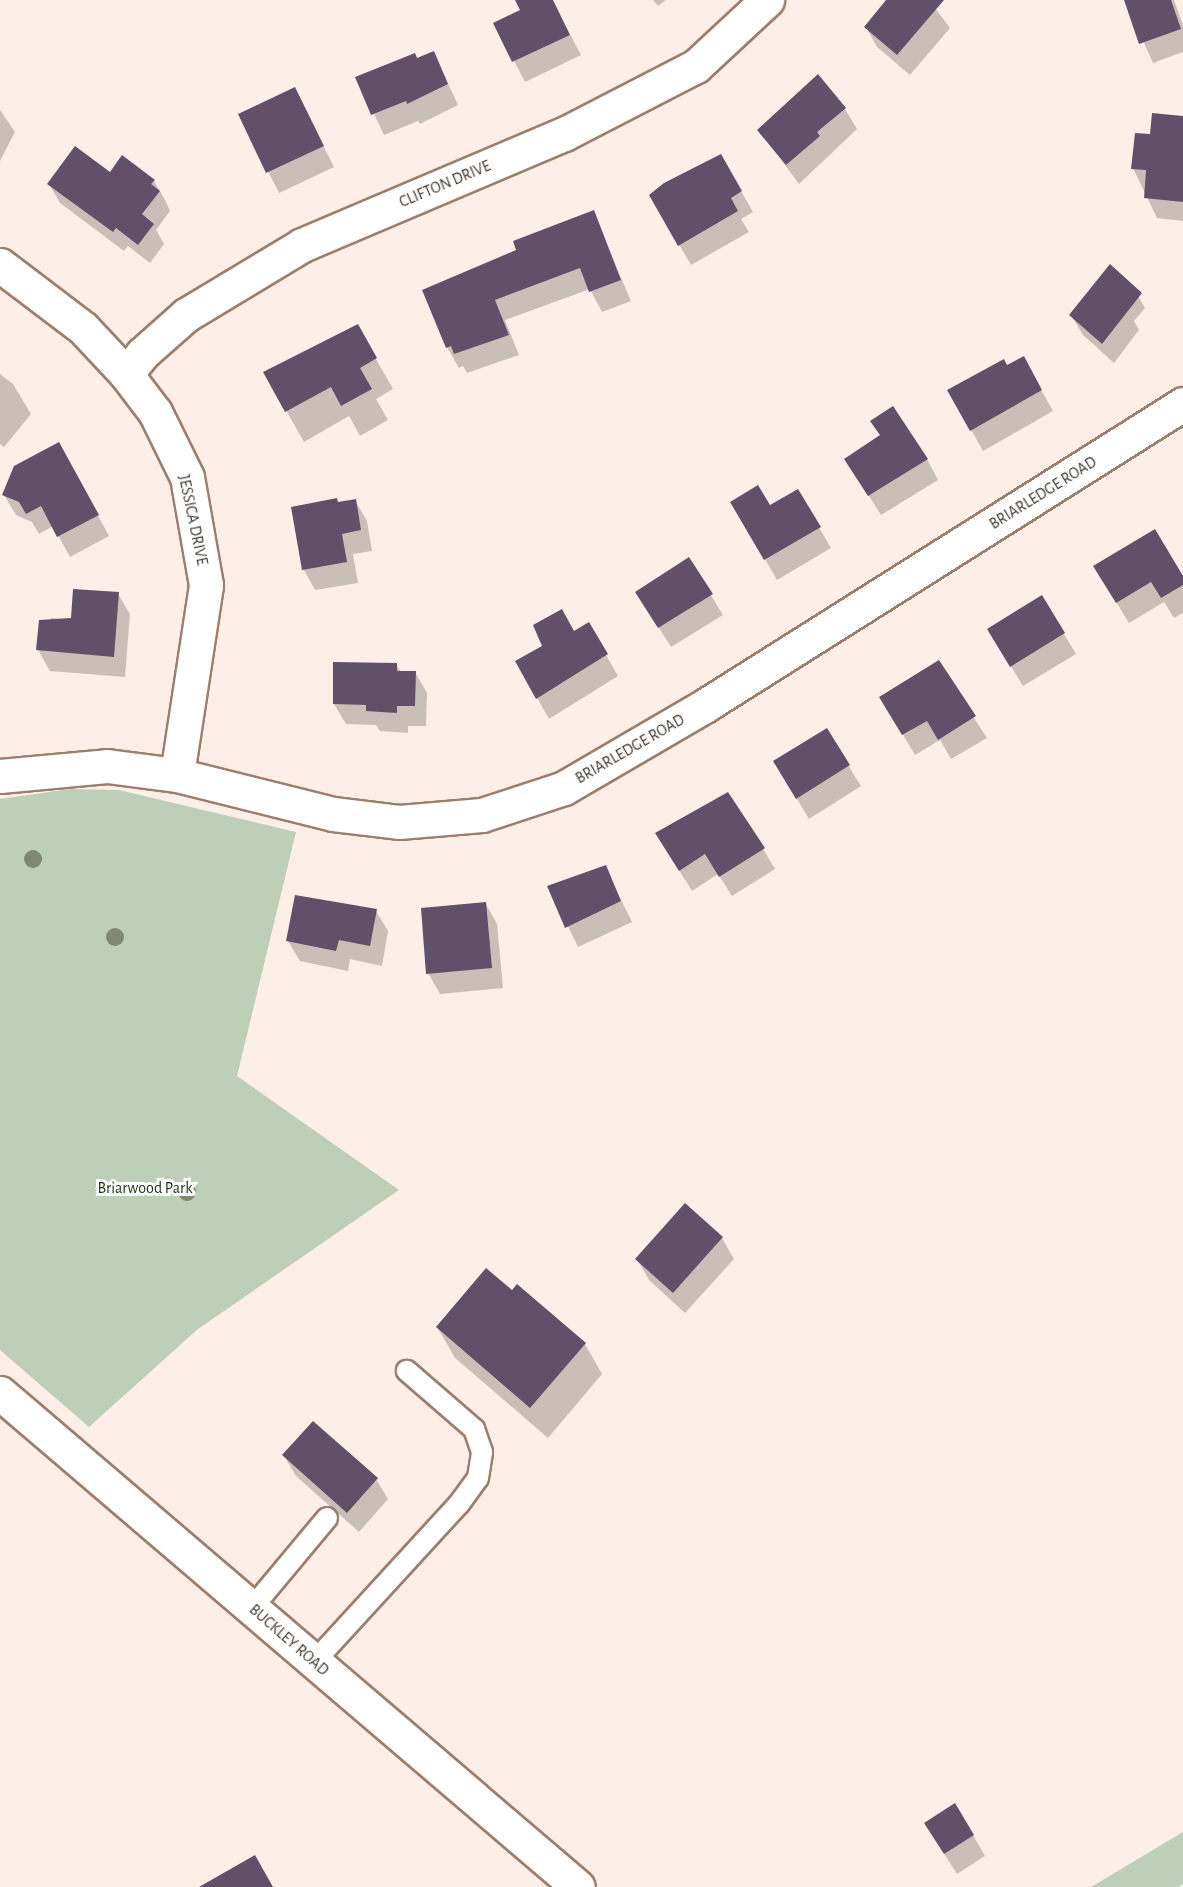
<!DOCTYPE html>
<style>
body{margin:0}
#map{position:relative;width:1183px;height:1887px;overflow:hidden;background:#fdefe7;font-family:"Alegreya Sans",sans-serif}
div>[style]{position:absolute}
.green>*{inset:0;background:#bdcfb7}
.shadow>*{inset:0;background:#0003}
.building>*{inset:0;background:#615069}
.roads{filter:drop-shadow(2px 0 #9d7e6c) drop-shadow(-2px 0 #9d7e6c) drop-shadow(0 2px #9d7e6c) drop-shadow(0 -2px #9d7e6c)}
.lane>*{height:20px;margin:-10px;padding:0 10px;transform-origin:10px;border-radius:10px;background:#fff}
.street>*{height:33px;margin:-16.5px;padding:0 16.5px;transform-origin:16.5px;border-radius:16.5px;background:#fff}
.secondary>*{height:33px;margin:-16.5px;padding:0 16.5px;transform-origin:16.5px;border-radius:16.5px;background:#fff}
.trees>*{width:18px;height:18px;margin:-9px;border-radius:50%;background:#80896f}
span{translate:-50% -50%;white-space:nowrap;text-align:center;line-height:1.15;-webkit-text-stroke:6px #fff;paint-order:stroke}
.street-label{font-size:16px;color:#43362e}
.park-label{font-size:16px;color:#19350d}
</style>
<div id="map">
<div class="green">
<i style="clip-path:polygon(70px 789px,119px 790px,296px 832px,237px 1076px,399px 1190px,198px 1329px,89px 1427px,0 1350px,0 799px)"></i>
<i style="clip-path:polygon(1183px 1832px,1183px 1884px,1179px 1887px,1091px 1887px)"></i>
</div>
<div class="shadow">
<i style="clip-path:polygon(544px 0,552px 0,581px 55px,525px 82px,495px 24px)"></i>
<i style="clip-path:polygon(653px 0,666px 0,658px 6px)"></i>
<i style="clip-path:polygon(888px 0,929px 0,950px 28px,910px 75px,877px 47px,866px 27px)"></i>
<i style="clip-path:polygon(1125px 0,1174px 0,1183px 25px,1183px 52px,1153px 63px)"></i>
<i style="clip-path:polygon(434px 53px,458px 105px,420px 124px,418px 121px,384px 135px,357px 78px)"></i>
<i style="clip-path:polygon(295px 89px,334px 167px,279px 193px,240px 115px)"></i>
<i style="clip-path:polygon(845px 109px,857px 129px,799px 184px,759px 130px)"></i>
<i style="clip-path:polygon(0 110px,15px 132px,0 161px)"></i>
<i style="clip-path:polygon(1183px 117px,1183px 221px,1157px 218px,1133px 168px,1152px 136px)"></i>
<i style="clip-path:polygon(721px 156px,753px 212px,741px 219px,749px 232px,691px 265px,651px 196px)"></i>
<i style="clip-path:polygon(110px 174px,154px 181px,165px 200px,170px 211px,156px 230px,164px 244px,150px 263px,128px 246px,124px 251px,60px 203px,49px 184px)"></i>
<i style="clip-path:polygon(593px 212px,631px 301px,602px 312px,590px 289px,505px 320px,519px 355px,467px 373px,463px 366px,459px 368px,447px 347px,518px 251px)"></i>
<i style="clip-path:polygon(1133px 287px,1145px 308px,1134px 321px,1139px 330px,1114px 363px,1083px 335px,1071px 315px)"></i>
<i style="clip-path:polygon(357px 326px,393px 389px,376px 399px,388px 420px,360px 436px,349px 416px,304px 442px,265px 373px)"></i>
<i style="clip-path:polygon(1007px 367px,1035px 379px,1053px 411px,983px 451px,949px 390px)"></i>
<i style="clip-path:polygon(0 374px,13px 384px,31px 414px,4px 447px,0 444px)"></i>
<i style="clip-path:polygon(872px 422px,927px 459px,938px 480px,881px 515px,846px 460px,881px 437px)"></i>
<i style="clip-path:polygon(70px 464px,109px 536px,70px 557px,53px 526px,39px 534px,32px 522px,16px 515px,4px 495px)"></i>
<i style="clip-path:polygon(798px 491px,831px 548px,777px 580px,732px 502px,769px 507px)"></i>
<i style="clip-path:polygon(355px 500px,367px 521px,372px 551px,353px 554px,358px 583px,315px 590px,304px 570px)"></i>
<i style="clip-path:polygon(689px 559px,723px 615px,671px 647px,649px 612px)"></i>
<i style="clip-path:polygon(1183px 578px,1183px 613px,1174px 618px,1164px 602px,1129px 623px,1107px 587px)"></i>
<i style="clip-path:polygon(118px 594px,130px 614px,125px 677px,50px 671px,38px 650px,51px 618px,72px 620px)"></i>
<i style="clip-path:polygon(1042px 597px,1076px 654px,1023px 686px,1001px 650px)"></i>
<i style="clip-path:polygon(588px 624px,618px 676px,549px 719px,517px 662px)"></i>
<i style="clip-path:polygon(938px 663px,987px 738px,951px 759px,940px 740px,915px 755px,881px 697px)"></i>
<i style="clip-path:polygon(396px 664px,401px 672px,415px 672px,427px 693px,426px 726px,408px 726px,408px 733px,380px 731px,376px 725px,346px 724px,334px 704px)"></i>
<i style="clip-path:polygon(826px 730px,861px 786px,809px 819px,787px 782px)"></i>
<i style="clip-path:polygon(763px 849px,775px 869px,732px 896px,718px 874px,692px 891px,669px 854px)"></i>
<i style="clip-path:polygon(605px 867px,632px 922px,578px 947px,549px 887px)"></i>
<i style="clip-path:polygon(486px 904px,497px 924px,503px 988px,440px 994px,428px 973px)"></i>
<i style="clip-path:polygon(376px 911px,388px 931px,382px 966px,350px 959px,348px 971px,300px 961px,288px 941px)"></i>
<i style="clip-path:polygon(722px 1238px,734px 1259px,685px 1313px,649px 1280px,637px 1259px)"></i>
<i style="clip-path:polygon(512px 1292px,585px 1344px,602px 1374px,548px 1438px,455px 1358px,437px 1327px)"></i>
<i style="clip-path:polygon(284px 1456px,376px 1479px,388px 1499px,359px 1532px,296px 1476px)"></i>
<i style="clip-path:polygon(973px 1835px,985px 1856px,957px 1874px,938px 1844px)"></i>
</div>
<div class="building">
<i style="clip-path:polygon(515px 0,553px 0,570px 35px,512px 62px,493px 23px,520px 10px)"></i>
<i style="clip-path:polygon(886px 0,944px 0,897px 55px,864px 27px)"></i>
<i style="clip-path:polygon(1124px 0,1171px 0,1181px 29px,1139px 44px)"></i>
<i style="clip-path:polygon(434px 51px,448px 84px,407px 104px,406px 101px,371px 115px,355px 77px,415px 53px,417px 58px)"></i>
<i style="clip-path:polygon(818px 74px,846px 108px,817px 132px,820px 136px,786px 165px,757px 130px)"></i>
<i style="clip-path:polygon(295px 87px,324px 146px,266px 173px,238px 114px)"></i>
<i style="clip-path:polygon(1152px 113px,1183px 116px,1183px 202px,1144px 198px,1146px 170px,1131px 169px,1135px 133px,1150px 134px)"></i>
<i style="clip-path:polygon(75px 146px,110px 172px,122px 155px,155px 180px,151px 184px,160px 191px,142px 214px,154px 224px,138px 245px,116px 228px,113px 232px,47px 184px)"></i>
<i style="clip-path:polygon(721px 154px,742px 191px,731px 198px,738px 211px,678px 246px,649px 195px,664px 183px)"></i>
<i style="clip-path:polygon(594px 210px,621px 280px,589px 292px,580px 268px,495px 300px,509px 335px,454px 354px,451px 346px,446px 348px,422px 290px,516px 250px,513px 241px)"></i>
<i style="clip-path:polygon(1110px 264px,1142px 293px,1102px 344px,1069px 315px)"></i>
<i style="clip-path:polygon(358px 324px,377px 358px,360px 368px,372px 389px,341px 406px,331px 387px,285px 412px,263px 372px)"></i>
<i style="clip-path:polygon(1024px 356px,1042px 390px,970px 431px,947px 390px,1004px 359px,1007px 365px)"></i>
<i style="clip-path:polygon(893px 406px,928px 459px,868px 496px,844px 459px,880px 435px,870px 421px)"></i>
<i style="clip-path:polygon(59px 442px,99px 515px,57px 537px,41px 506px,26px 514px,19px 502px,2px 495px,14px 466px)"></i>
<i style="clip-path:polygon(758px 485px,770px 505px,798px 489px,821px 527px,764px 560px,730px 502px)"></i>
<i style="clip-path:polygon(337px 498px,338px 502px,356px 499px,361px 530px,342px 534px,347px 562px,302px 570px,291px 507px)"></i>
<i style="clip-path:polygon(1155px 529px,1183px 576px,1183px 585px,1161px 598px,1151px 582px,1116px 603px,1093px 566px)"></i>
<i style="clip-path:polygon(689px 557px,713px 594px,658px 628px,635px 592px)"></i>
<i style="clip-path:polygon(73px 589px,119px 592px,114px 657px,36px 650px,39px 620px,71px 618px)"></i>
<i style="clip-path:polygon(1042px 595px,1065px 633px,1010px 667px,987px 629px)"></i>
<i style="clip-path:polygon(562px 609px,574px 631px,589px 622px,608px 654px,536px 699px,515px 661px,542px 646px,533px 625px)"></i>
<i style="clip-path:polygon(939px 660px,976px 716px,938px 740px,927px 721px,902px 735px,879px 697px)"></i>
<i style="clip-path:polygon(333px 662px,397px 663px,397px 671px,416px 671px,415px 706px,397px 706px,397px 713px,366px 711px,366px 705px,333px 704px)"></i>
<i style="clip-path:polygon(827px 728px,850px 765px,796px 799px,773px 761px)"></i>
<i style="clip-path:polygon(728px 792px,765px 848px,719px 877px,705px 854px,679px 871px,655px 833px)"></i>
<i style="clip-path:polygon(606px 865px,621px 901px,565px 928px,547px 886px)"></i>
<i style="clip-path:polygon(295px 895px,377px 909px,370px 946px,339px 940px,336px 951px,286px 941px)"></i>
<i style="clip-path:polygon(486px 902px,492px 968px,426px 974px,421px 908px)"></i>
<i style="clip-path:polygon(685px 1203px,723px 1237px,673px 1293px,635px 1259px)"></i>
<i style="clip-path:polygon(486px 1268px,512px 1290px,517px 1284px,586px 1343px,530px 1408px,436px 1327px)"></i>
<i style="clip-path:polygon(313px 1421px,378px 1478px,347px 1513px,282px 1455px)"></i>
<i style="clip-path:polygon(955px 1803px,974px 1835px,944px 1854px,924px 1823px)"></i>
<i style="clip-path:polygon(255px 1855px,273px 1887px,199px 1887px)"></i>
</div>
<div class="roads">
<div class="lane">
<i style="left:252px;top:1608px;width:117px;rotate:-50.2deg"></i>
<i style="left:314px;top:1662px;width:214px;rotate:-47.5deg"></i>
<i style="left:459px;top:1504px;width:32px;rotate:-54deg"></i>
<i style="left:478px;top:1478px;width:26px;rotate:-81deg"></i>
<i style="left:482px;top:1452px;width:24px;rotate:-109deg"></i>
<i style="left:474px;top:1429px;width:89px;rotate:-139.1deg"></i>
</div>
<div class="street">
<i style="left:0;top:265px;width:104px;rotate:37.2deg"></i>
<i style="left:83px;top:328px;width:63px;rotate:46.9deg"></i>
<i style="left:126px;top:374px;width:48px;rotate:52.7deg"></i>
<i style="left:155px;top:412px;width:72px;rotate:63.8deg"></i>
<i style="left:187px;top:477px;width:110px;rotate:80deg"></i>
<i style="left:206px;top:585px;width:192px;rotate:98.7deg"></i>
<i style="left:126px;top:374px;width:26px;rotate:-51deg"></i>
<i style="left:142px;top:354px;width:59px;rotate:-41.6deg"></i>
<i style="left:186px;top:315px;width:135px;rotate:-31.1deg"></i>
<i style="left:302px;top:245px;width:285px;rotate:-23deg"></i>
<i style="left:564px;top:134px;width:148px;rotate:-27.3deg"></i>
<i style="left:696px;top:66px;width:97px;rotate:-42.9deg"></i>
<i style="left:0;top:776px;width:107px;rotate:-5.3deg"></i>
<i style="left:107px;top:766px;width:71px;rotate:7.3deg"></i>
<i style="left:177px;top:775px;width:161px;rotate:14deg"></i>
<i style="left:333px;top:814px;width:66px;rotate:6.9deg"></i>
<i style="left:399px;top:822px;width:83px;rotate:-4.8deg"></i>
<i style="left:482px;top:815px;width:86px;rotate:-18.2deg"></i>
<i style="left:564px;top:788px;width:164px;rotate:-30.3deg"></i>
<i style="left:706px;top:705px;width:564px;rotate:-32.25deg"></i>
</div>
<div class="secondary">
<i style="left:0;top:1393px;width:760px;rotate:40.52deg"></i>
</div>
</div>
<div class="trees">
<i style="left:33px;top:859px"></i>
<i style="left:115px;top:937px"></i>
<i style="left:187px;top:1192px"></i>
</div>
<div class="street-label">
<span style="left:445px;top:184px;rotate:-23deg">CLIFTON DRIVE</span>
<span style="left:1043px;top:493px;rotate:-32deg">BRIARLEDGE ROAD</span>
<span style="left:193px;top:520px;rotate:78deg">JESSICA DRIVE</span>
<span style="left:630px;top:749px;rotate:-30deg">BRIARLEDGE ROAD</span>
<span style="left:289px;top:1640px;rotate:41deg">BUCKLEY ROAD</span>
</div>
<div class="park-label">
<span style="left:145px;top:1188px">Briarwood Park</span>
</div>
</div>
